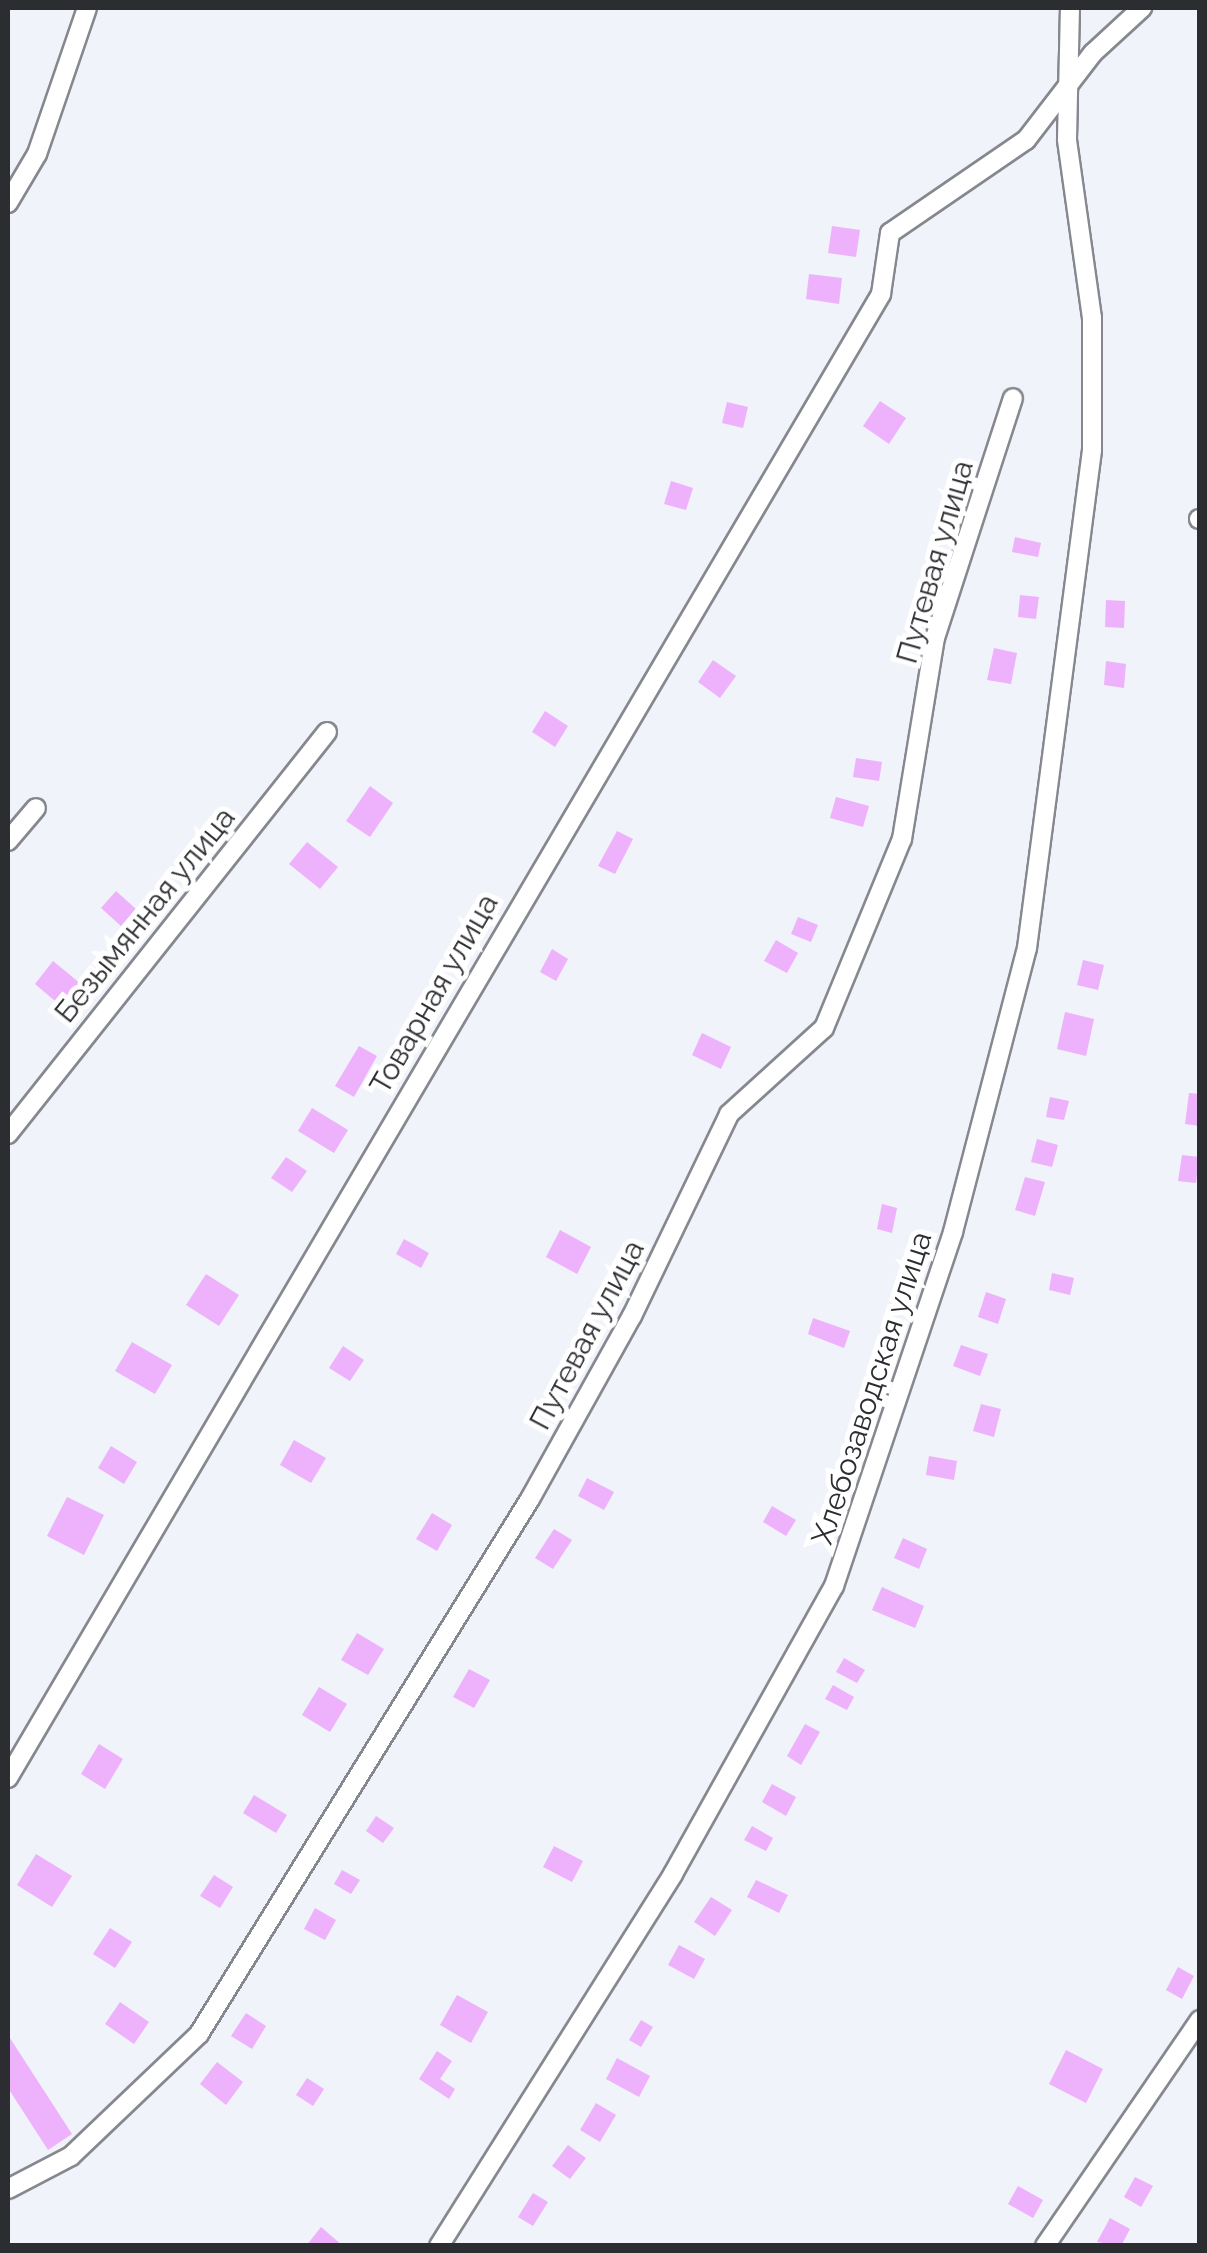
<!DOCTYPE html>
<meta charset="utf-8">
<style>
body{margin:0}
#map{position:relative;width:1207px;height:2253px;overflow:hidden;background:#f0f3fa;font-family:Raleway,sans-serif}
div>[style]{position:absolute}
.building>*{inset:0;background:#eeb1fc}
.roads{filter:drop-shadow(2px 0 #86888f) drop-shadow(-2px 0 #86888f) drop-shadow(0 2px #86888f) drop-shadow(0 -2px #86888f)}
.minor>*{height:18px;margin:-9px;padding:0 9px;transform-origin:9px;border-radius:9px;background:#fff}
span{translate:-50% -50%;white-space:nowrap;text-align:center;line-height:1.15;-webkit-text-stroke:10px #fff;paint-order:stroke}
.street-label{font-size:30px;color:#2c2d30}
.frame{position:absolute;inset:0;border:10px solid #2c2d30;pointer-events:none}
</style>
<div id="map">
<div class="building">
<i style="clip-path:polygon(832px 226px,860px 230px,856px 257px,828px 253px)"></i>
<i style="clip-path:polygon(809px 274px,842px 278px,839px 304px,806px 299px)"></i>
<i style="clip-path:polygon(880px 401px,906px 418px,889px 444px,863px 426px)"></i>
<i style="clip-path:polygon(727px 402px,748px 407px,743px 428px,722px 423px)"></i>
<i style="clip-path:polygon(671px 481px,693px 488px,686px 510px,664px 504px)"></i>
<i style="clip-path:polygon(1015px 537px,1041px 543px,1038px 557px,1012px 552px)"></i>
<i style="clip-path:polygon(1020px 595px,1039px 597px,1036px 619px,1018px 617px)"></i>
<i style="clip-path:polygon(1106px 600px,1125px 601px,1124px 628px,1105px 627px)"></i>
<i style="clip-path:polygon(994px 648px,1017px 653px,1011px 684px,987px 680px)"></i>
<i style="clip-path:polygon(713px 660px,736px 676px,720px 698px,698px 682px)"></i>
<i style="clip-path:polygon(1106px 661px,1126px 664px,1124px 688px,1104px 685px)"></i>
<i style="clip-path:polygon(545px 711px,568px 726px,555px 747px,532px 732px)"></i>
<i style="clip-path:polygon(856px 758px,882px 762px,879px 781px,853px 777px)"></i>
<i style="clip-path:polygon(370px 786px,393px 803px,370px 837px,346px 821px)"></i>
<i style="clip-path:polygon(836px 797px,869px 806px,863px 827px,830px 818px)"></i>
<i style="clip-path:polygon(617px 831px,633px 839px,615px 874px,598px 866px)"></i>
<i style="clip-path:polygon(307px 842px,338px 867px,320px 889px,289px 864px)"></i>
<i style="clip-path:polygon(116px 891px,136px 909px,121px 926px,101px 908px)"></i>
<i style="clip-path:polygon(798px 917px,818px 925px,811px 942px,791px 934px)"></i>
<i style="clip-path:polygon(776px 940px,798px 953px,787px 973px,764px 961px)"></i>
<i style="clip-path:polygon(552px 949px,568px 959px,556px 981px,540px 972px)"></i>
<i style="clip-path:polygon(1083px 960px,1104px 965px,1098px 990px,1077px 985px)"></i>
<i style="clip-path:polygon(53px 961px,81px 984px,62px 1007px,35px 984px)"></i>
<i style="clip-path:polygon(1065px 1012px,1094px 1019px,1086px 1056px,1057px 1049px)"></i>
<i style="clip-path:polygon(702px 1033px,731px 1047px,721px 1069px,692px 1055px)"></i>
<i style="clip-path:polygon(359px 1046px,377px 1056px,354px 1097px,335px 1086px)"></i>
<i style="clip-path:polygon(1189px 1093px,1200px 1094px,1200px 1126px,1185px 1124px)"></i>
<i style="clip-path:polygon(1050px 1097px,1069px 1101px,1064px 1120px,1046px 1117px)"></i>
<i style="clip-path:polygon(312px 1108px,348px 1130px,334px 1153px,298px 1131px)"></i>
<i style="clip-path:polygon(1037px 1139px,1058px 1145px,1052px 1167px,1031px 1162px)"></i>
<i style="clip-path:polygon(1182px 1155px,1199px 1157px,1196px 1183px,1178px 1181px)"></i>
<i style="clip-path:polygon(286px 1157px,307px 1171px,292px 1192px,271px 1178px)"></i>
<i style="clip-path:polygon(1025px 1177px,1045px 1182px,1035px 1216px,1015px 1210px)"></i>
<i style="clip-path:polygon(882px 1204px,897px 1208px,892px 1233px,877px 1229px)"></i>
<i style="clip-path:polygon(560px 1230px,591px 1247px,577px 1274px,546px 1257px)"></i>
<i style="clip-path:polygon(404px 1239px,429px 1253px,421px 1268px,396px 1254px)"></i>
<i style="clip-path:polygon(1052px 1273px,1074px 1278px,1070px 1295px,1049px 1290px)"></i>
<i style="clip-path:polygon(206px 1274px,239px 1295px,219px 1326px,186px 1305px)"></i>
<i style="clip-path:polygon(986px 1292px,1006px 1299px,998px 1324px,978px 1317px)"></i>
<i style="clip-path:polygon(813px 1318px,850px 1331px,844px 1348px,808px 1334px)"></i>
<i style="clip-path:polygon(132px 1342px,172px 1365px,155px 1394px,115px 1371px)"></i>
<i style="clip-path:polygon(961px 1345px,988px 1354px,980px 1376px,953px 1366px)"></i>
<i style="clip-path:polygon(343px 1346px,364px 1360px,350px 1381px,329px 1368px)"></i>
<i style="clip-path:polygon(981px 1404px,1001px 1409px,994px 1437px,973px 1431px)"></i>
<i style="clip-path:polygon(294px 1440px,326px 1458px,311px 1483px,280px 1465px)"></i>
<i style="clip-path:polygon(111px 1446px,137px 1462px,124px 1484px,98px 1468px)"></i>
<i style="clip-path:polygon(929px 1456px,957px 1461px,954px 1480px,926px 1475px)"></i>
<i style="clip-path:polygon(587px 1478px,614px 1492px,604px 1510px,578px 1496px)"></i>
<i style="clip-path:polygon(67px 1497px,104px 1515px,84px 1555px,47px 1536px)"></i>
<i style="clip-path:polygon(772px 1506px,796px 1520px,786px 1536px,763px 1522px)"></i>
<i style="clip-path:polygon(432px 1513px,452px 1525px,437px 1551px,416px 1539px)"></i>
<i style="clip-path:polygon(554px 1529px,572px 1540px,553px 1569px,535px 1558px)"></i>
<i style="clip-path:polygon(903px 1538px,927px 1549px,919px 1569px,894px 1558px)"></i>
<i style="clip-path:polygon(882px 1587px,924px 1606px,915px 1628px,872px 1610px)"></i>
<i style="clip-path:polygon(357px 1633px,384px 1649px,368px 1675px,341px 1660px)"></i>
<i style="clip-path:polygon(844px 1658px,865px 1670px,857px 1683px,836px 1672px)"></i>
<i style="clip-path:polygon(469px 1669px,490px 1680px,474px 1708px,453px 1697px)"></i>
<i style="clip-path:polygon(833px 1685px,854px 1697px,847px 1710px,825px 1699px)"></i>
<i style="clip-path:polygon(319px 1687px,347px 1704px,330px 1732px,302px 1715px)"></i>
<i style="clip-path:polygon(805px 1724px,820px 1732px,801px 1765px,787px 1756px)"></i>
<i style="clip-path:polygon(99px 1744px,123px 1759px,105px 1789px,81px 1774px)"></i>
<i style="clip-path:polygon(772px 1784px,796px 1797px,786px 1816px,762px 1802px)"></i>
<i style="clip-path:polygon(254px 1795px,287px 1815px,276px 1833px,243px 1813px)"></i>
<i style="clip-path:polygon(376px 1816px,394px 1828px,383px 1843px,366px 1831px)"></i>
<i style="clip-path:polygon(752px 1826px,773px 1838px,766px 1851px,744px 1840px)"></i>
<i style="clip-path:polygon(554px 1846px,583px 1861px,572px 1882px,543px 1867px)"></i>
<i style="clip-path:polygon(36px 1854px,72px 1876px,52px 1907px,17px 1885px)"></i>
<i style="clip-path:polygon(342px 1870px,360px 1880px,351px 1894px,334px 1884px)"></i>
<i style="clip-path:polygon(214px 1875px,233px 1887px,220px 1908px,200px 1896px)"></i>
<i style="clip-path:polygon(756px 1880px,788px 1895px,779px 1913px,747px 1897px)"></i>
<i style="clip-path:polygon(711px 1897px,732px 1910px,715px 1936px,694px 1922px)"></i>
<i style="clip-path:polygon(315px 1908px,336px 1920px,325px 1940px,304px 1929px)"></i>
<i style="clip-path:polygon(110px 1928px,132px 1942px,115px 1968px,93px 1954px)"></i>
<i style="clip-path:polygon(679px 1945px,705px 1959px,694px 1979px,668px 1965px)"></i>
<i style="clip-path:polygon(1178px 1967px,1194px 1976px,1182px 1999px,1166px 1990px)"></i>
<i style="clip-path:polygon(457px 1995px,488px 2012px,471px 2043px,440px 2025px)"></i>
<i style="clip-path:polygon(120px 2002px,149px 2022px,134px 2044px,105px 2024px)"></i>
<i style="clip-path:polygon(246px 2013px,266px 2026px,252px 2049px,231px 2036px)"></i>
<i style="clip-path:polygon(641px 2020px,653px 2027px,641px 2047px,629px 2040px)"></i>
<i style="clip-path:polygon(8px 2035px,72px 2134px,48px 2150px,8px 2088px)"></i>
<i style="clip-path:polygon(1066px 2050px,1103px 2069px,1086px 2103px,1049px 2084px)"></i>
<i style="clip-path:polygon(437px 2051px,452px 2061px,440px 2079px,455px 2089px,449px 2099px,419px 2079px)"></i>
<i style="clip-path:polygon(617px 2058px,650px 2076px,639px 2097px,606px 2079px)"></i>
<i style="clip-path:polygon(217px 2062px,243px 2082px,226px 2105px,200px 2084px)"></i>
<i style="clip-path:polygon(307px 2078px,324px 2089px,313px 2106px,296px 2095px)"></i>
<i style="clip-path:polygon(596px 2103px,616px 2115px,600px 2142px,580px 2130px)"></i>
<i style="clip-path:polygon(568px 2145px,586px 2158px,570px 2179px,552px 2166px)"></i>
<i style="clip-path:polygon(1135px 2177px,1153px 2186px,1141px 2207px,1124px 2197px)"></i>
<i style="clip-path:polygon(1018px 2186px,1043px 2200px,1033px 2218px,1008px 2204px)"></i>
<i style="clip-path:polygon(533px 2193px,548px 2202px,533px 2226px,518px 2217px)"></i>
<i style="clip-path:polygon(1110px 2218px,1130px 2229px,1121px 2246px,1097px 2242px)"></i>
<i style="clip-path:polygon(321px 2227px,343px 2246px,306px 2246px)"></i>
</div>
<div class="roads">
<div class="minor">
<i style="left:8px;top:203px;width:57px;rotate:-59.4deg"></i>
<i style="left:37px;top:154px;width:154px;rotate:-71.1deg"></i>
<i style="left:1199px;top:519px;width:1px"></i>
<i style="left:8px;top:841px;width:43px;rotate:-49.7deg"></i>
<i style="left:8px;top:1134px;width:513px;rotate:-51.57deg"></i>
<i style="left:8px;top:1778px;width:1722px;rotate:-59.53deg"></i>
<i style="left:881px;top:294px;width:62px;rotate:-81.6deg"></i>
<i style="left:890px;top:233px;width:165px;rotate:-34.4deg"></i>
<i style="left:1026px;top:140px;width:110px;rotate:-52.4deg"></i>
<i style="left:1093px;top:53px;width:67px;rotate:-42.6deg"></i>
<i style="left:8px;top:2189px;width:71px;rotate:-27.6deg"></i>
<i style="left:71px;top:2156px;width:177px;rotate:-43.6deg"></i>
<i style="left:199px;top:2034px;width:629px;rotate:-58.26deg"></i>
<i style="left:530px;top:1499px;width:210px;rotate:-60.9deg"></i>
<i style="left:632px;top:1316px;width:224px;rotate:-64.3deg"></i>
<i style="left:729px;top:1114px;width:128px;rotate:-42.2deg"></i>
<i style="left:824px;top:1028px;width:204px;rotate:-67.6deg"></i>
<i style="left:902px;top:839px;width:204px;rotate:-80.7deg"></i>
<i style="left:935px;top:638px;width:252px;rotate:-72deg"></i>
<i style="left:439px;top:2246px;width:439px;rotate:-57.8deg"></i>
<i style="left:673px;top:1874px;width:330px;rotate:-60.8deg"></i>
<i style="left:834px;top:1586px;width:373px;rotate:-71.4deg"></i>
<i style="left:953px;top:1232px;width:293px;rotate:-75.4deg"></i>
<i style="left:1027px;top:948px;width:502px;rotate:-82.56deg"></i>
<i style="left:1092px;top:450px;width:132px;rotate:-90deg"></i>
<i style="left:1092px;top:318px;width:181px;rotate:-98deg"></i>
<i style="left:1067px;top:139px;width:131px;rotate:-88.7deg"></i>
<i style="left:1045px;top:2246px;width:274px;rotate:-55.6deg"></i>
</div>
</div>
<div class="street-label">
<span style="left:935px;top:562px;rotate:-74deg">Путевая улица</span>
<span style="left:145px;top:915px;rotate:-51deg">Безымянная улица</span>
<span style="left:434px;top:994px;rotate:-60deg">Товарная улица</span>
<span style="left:587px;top:1335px;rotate:-62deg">Путевая улица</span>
<span style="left:872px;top:1388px;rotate:-72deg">Хлебозаводская улица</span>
</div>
<div class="frame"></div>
</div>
